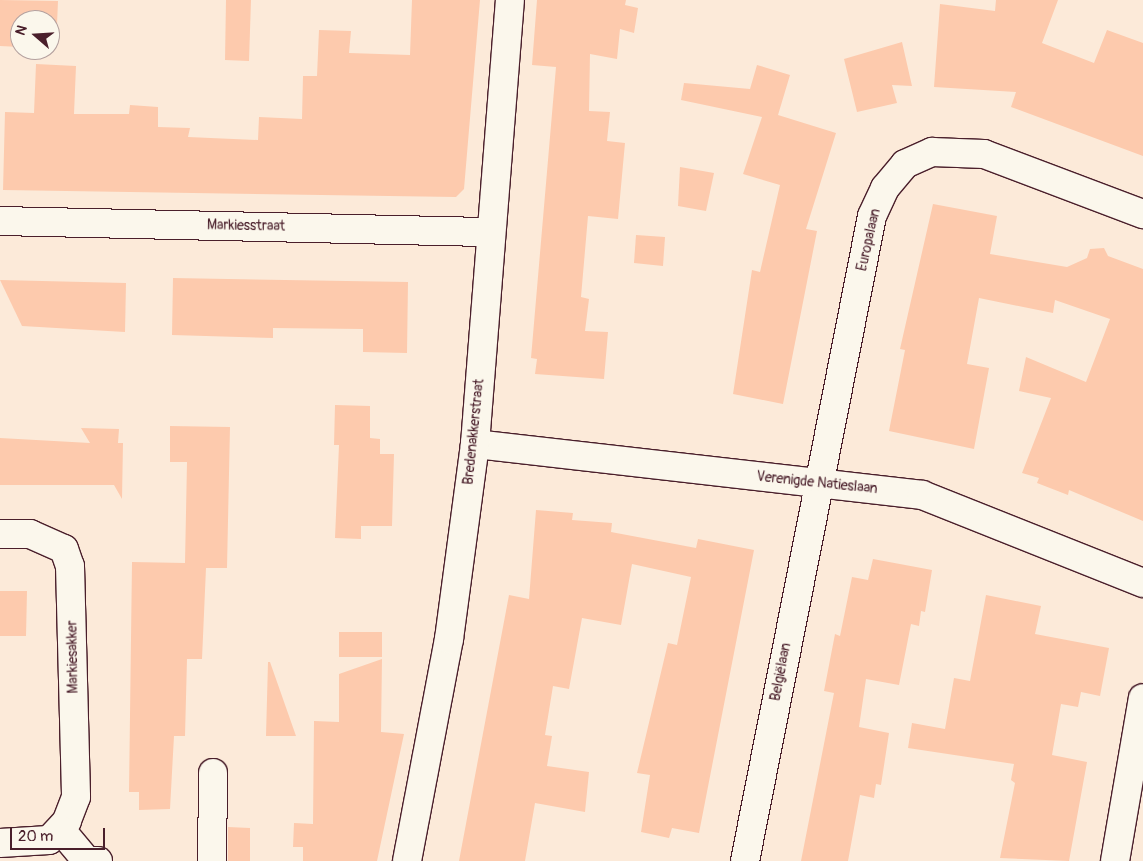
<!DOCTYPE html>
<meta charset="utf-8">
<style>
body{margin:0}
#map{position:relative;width:1143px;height:861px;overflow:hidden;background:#fcead9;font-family:Pangolin,sans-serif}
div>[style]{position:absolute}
.building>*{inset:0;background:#fdcaad}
.roads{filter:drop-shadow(1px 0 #4a1f2b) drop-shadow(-1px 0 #4a1f2b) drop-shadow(0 1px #4a1f2b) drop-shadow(0 -1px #4a1f2b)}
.minor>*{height:28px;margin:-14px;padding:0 14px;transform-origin:14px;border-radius:14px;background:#fbf7ec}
span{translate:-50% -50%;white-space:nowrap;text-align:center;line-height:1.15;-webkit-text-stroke:5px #fbf7ec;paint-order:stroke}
.street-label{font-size:14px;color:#4a1f2b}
.north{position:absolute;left:10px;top:10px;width:50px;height:50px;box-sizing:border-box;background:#fbf7ec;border:1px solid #b4a19f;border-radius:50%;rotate:289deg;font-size:14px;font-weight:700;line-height:20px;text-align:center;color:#4a1f2b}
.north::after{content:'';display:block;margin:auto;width:18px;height:22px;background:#4a1f2b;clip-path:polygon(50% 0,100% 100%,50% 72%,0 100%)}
.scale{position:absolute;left:10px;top:828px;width:95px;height:22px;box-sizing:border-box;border:2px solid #4a1f2b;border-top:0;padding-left:6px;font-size:15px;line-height:18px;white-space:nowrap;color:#4a1f2b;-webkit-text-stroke:4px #fbf7ec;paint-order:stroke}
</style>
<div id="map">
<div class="building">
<i style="clip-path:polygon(0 0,58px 1px,56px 48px,50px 48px,50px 20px,20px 20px,20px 47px,0 46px)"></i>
<i style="clip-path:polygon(226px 0,251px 0,249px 61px,225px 60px)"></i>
<i style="clip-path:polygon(412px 0,480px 0,464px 189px,456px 197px,3px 190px,5px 112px,34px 113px,36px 64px,76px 66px,74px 114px,129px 114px,130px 105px,158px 107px,158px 127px,190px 128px,188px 137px,258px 140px,259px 117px,302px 119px,303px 76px,317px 76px,319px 30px,351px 31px,349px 53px,410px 55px)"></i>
<i style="clip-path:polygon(537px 0,626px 0,625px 5px,638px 8px,634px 33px,620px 29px,617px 59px,590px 54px,589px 111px,610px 112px,607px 141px,625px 143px,618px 219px,588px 216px,581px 297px,589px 299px,585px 331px,608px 332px,604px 379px,535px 374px,537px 359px,531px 358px,556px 67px,532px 65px)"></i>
<i style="clip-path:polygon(996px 0,1058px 0,1042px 43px,1094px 63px,1107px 30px,1143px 43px,1143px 156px,1011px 107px,1016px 92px,934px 87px,940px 4px,995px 11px)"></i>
<i style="clip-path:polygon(902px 42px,912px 86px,892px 85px,897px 103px,857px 112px,844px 59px)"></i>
<i style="clip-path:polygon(757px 65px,790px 75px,778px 115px,836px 133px,806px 229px,817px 231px,783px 404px,733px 394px,752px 270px,760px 272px,780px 185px,743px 174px,762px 117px,681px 100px,684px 83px,750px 89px)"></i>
<i style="clip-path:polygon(680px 167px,714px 173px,706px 211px,678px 206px)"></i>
<i style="clip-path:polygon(933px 204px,997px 216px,990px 254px,1067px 267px,1087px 258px,1090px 249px,1104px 248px,1108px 256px,1143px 269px,1143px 521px,1069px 490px,1068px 495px,1037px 483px,1039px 478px,1022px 473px,1051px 398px,1019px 391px,1026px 357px,1086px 382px,1110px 319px,1055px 300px,1053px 313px,979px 298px,967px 364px,989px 368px,974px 449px,889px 431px,905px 350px,900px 349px)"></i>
<i style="clip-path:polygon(636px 235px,665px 237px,663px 266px,634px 263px)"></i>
<i style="clip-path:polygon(173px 278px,408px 282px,407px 353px,363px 352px,363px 329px,273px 328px,273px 338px,172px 335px)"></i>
<i style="clip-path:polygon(0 280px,126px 283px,125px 332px,22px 326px)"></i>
<i style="clip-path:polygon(335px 405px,370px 406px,370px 438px,380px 439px,380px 454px,394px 454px,392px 526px,361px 526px,361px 539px,335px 538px,339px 445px,334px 445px)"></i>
<i style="clip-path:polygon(170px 426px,230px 427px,227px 568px,206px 568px,202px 659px,187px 659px,185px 736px,174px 736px,170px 809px,139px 810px,139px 792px,129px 792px,132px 562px,185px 563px,187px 462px,170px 462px)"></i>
<i style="clip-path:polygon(81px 428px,119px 429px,118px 443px,123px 443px,122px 499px,114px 485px,0 485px,0 438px,90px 443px)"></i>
<i style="clip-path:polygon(536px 510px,573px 513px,572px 520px,612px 523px,611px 532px,696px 548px,698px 539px,754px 550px,699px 833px,672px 828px,669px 838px,641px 832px,650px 775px,637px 773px,668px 643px,677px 645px,691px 577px,632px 564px,621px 625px,582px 618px,569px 689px,553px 686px,545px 735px,552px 736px,547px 766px,589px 772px,585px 812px,535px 803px,525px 861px,459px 861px,509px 595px,529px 599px)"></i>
<i style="clip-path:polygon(873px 559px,932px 570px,925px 612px,921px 611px,919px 626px,911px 624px,899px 685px,866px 679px,859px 727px,889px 733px,881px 785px,876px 784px,874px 798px,860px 795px,848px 861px,801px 861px,834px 693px,824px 691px,835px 634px,840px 636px,852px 577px,868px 580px)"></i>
<i style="clip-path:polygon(0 591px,27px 591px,26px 636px,0 636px)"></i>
<i style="clip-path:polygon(986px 595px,1041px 606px,1035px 634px,1109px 648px,1100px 696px,1081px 692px,1078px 707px,1061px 704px,1052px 755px,1087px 762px,1069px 861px,1000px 858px,1015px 783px,1011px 780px,1014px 764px,908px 748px,912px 723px,945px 729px,954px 678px,970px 681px)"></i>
<i style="clip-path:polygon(339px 632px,382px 632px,382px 657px,339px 657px)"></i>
<i style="clip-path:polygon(382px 659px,381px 732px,404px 734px,377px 861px,303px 861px,303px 847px,293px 847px,294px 823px,313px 824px,314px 721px,339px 722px,339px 674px)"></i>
<i style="clip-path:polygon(268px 662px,270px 662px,296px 736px,266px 736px)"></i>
<i style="clip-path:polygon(228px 827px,250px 828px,250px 861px,228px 861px)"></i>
</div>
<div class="roads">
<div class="minor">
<i style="left:0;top:221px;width:491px;rotate:1.3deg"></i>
<i style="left:475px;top:444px;width:450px;rotate:6.5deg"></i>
<i style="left:922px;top:495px;width:238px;rotate:21.7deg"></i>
<i style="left:0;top:534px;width:30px"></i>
<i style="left:30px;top:534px;width:37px;rotate:24deg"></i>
<i style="left:64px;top:549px;width:18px;rotate:71deg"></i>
<i style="left:70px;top:566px;width:231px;rotate:88.5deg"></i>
<i style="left:76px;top:797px;width:26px;rotate:111deg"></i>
<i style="left:67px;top:821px;width:26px;rotate:133deg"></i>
<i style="left:49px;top:840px;width:49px;rotate:176.5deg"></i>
<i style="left:61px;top:830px;width:40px;rotate:50deg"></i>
<i style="left:87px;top:861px;width:11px"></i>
<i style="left:212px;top:861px;width:88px;rotate:-89.3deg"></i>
<i style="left:407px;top:861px;width:226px;rotate:-79.3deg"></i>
<i style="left:449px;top:639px;width:197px;rotate:-82.4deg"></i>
<i style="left:475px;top:444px;width:445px;rotate:-85.5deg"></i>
<i style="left:745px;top:861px;width:657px;rotate:-78.86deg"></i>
<i style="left:872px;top:216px;width:31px;rotate:-65deg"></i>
<i style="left:885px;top:188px;width:31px;rotate:-50deg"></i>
<i style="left:905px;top:164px;width:30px;rotate:-24deg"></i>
<i style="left:932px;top:152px;width:52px;rotate:2.2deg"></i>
<i style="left:984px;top:154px;width:170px;rotate:20.7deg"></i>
<i style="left:1115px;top:861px;width:165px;rotate:-80.3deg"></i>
</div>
</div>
<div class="street-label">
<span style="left:246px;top:226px;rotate:1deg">Markiesstraat</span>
<span style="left:869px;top:240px;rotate:-77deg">Europalaan</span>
<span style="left:474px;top:432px;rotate:-84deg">Bredenakkerstraat</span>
<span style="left:817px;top:483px;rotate:6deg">Verenigde Natieslaan</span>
<span style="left:73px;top:657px;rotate:-91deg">Markiesakker</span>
<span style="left:781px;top:672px;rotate:-79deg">Belgiëlaan</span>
</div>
<div class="north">N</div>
<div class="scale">20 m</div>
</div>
